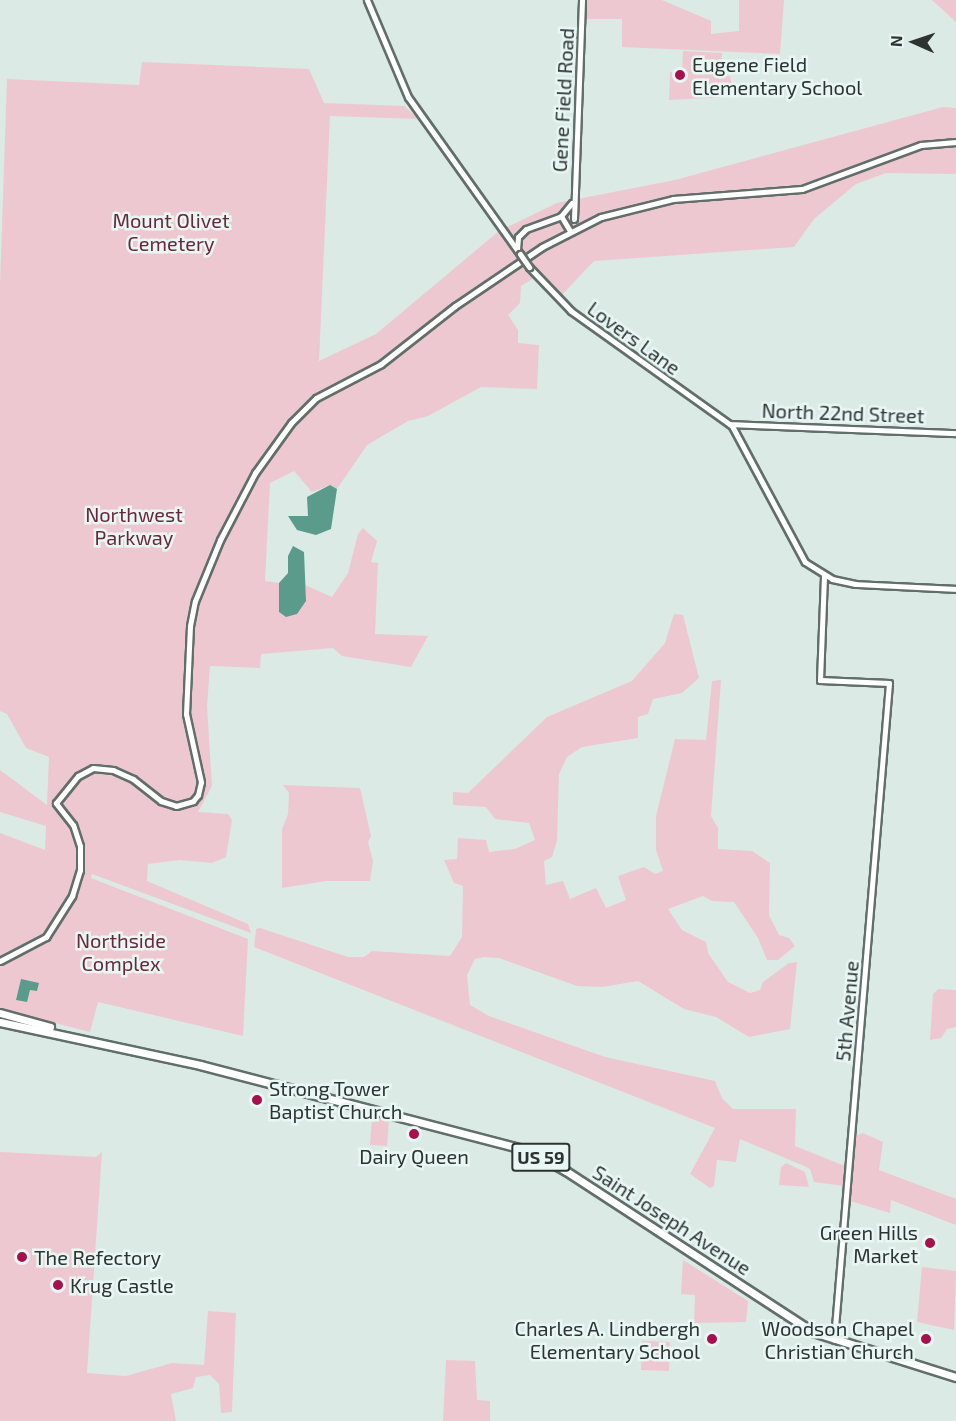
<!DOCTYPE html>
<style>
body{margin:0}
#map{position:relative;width:956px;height:1421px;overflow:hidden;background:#dbeae5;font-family:"Exo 2",sans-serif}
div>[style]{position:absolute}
.green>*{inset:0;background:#eec8d0}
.water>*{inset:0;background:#5b9b8b}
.roads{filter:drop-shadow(2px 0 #616e6a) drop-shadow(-2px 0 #616e6a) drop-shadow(0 2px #616e6a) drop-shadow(0 -2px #616e6a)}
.tertiary>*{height:5px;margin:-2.5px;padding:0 2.5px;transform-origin:2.5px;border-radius:2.5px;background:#fff}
.primary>*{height:7px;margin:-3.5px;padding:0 3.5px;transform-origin:3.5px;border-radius:3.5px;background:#fff}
.bridges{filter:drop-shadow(2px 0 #616e6a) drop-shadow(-2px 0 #616e6a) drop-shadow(0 2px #616e6a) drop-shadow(0 -2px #616e6a)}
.tertiary-bridge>*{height:5px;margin:-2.5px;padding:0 2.5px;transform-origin:2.5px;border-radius:2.5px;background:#fff}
.dots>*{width:16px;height:16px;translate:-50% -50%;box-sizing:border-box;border:3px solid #e8f7f3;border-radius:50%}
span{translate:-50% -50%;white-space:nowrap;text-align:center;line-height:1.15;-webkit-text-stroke:5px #e8f7f3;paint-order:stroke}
.shield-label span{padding:2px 4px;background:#e8f7f3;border:2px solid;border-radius:4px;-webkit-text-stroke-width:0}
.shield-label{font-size:18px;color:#2e3332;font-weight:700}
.poi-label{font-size:20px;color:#2e3332}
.left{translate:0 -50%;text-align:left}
.right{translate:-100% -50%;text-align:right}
.street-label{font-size:20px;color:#2e3332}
.park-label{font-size:20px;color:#6c263b}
.north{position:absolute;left:884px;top:12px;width:60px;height:60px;-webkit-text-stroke:4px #e8f7f3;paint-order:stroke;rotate:273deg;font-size:16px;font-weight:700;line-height:24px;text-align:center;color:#2e3332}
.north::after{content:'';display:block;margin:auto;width:21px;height:27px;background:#2e3332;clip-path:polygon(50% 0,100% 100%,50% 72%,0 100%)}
</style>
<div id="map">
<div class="green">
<i style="clip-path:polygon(586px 0,662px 0,711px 21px,711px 34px,739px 31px,739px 0,784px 0,780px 54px,622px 47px,622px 19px,585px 19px)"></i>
<i style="clip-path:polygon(932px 0,956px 0,956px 22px)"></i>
<i style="clip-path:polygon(683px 51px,722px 53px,721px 76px,730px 76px,733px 89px,750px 89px,750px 96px,669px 100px,670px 72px,682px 73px)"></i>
<i style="clip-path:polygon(142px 62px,309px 69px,324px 103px,404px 106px,419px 119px,330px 116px,319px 361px,376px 334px,499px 231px,557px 203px,675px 180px,943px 107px,956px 108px,956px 174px,886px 173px,856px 184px,814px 219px,794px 247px,594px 261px,559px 298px,537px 276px,521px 286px,520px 303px,508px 315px,518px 330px,518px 343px,539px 345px,537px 389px,481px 387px,428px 416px,408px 421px,367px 445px,337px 489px,330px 485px,312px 492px,294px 471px,270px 483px,265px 581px,279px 583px,279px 612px,286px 617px,297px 614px,306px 596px,305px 585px,332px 597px,348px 573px,358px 534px,363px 528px,377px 541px,371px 562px,378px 563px,375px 634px,428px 636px,411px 667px,342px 656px,333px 648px,261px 654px,260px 668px,210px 666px,207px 706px,212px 786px,198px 812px,228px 814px,232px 820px,226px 857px,212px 863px,180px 860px,148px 864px,147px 881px,248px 924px,251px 933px,92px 874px,91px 878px,248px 939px,243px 1036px,98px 1002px,90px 1032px,0 1009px,0 833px,45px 850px,46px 826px,0 812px,0 770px,47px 805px,49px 757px,26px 748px,7px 714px,0 711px,0 285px,7px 79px,139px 85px)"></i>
<i style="clip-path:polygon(674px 614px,683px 615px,699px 678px,682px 693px,653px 699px,648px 714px,638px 717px,638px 738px,582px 747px,567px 757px,559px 774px,557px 841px,552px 857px,544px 861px,546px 885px,563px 881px,570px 899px,596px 888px,606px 908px,626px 900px,618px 876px,644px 867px,655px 874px,663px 871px,656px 850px,656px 816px,675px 739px,706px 740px,712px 681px,721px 680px,711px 816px,718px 828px,718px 849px,752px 851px,770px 863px,769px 915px,779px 935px,789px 938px,795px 946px,778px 960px,767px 960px,758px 938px,734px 902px,712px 901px,703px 896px,668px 909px,682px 930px,706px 942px,708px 953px,728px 982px,750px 993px,760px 990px,763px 982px,789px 963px,797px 962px,790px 1029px,749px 1037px,716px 1017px,684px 1009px,638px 981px,602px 987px,577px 986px,499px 958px,484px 957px,475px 959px,467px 975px,470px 1005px,489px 1016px,605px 1057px,715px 1081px,722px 1098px,733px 1109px,796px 1109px,795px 1146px,845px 1166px,844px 1186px,814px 1182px,810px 1169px,804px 1166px,740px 1139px,736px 1162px,717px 1160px,714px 1186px,710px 1188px,690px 1174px,715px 1128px,254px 947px,256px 929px,260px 928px,348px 957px,364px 957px,372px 951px,450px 956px,462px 937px,463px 886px,454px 883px,444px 860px,457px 859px,458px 838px,486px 840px,489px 852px,515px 849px,535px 840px,529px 823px,495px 819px,486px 807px,453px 805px,453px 792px,468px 793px,547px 717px,632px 681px,665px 643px)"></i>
<i style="clip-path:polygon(283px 785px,360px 788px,371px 836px,368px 842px,373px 861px,370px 881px,326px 881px,282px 888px,282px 829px,288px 814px,289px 793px)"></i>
<i style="clip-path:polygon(938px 989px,956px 990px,956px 1027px,947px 1029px,941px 1038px,930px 1040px,933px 994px)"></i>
<i style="clip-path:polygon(372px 1116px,389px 1120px,387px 1146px,370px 1145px)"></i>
<i style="clip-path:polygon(863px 1133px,883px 1142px,879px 1170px,956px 1199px,956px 1225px,891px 1200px,890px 1213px,850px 1201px,855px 1136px)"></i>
<i style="clip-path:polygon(0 1152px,96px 1157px,102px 1152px,87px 1373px,126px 1376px,172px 1363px,204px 1365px,208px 1311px,236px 1313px,232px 1412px,221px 1413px,219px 1384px,210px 1375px,196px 1377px,193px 1388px,171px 1394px,176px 1421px,0 1421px)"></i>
<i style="clip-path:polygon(786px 1163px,805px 1172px,809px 1187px,779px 1185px,781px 1167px)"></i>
<i style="clip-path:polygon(683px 1260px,748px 1301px,746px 1322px,694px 1323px,695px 1295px,681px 1294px)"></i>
<i style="clip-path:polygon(922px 1267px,956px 1271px,954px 1330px,917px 1322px)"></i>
<i style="clip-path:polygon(642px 1341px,670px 1342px,669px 1371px,641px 1370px)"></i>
<i style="clip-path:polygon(446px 1360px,475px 1361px,477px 1400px,490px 1401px,490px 1421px,443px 1421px)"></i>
</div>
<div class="water">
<i style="clip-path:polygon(330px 485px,337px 489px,331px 529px,316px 535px,297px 530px,288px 516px,308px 516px,307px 497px)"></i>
<i style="clip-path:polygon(293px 546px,304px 552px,306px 601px,297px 614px,286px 617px,279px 612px,279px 583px,288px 573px,288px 556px)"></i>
<i style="clip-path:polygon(21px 979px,39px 983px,37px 991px,30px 990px,27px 1002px,16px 1000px)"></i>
</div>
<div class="roads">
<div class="tertiary">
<i style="left:367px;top:0;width:105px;rotate:67.1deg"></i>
<i style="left:408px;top:97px;width:193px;rotate:54.5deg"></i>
<i style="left:561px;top:216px;width:17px;rotate:59deg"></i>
<i style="left:574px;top:219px;width:219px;rotate:-87.9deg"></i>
<i style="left:517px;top:249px;width:12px;rotate:-85deg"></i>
<i style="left:518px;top:237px;width:11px;rotate:-45deg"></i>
<i style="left:526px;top:229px;width:37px;rotate:-20deg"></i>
<i style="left:561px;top:216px;width:17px;rotate:-50deg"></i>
<i style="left:529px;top:267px;width:61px;rotate:46.3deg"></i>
<i style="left:571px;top:311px;width:198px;rotate:35.5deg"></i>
<i style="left:732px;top:426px;width:154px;rotate:61.8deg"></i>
<i style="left:805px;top:562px;width:32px;rotate:32deg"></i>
<i style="left:832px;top:579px;width:24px;rotate:12deg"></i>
<i style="left:855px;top:584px;width:101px;rotate:2.8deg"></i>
<i style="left:730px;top:424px;width:226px;rotate:2.3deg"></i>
<i style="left:824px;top:576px;width:104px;rotate:92.2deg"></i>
<i style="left:820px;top:680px;width:69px;rotate:2.5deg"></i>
<i style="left:889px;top:683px;width:659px;rotate:94.79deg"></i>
<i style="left:0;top:961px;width:52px;rotate:-27.6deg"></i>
<i style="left:46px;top:937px;width:49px;rotate:-57.6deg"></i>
<i style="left:72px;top:896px;width:27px;rotate:-73deg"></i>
<i style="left:80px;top:870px;width:24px;rotate:-90deg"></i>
<i style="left:80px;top:846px;width:22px;rotate:-108deg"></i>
<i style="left:73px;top:825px;width:28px;rotate:-128deg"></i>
<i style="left:56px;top:803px;width:35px;rotate:-51deg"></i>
<i style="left:78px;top:776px;width:17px;rotate:-28deg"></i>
<i style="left:93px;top:768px;width:20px;rotate:6deg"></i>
<i style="left:113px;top:770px;width:22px;rotate:24deg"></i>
<i style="left:133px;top:779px;width:36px;rotate:38deg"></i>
<i style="left:161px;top:801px;width:16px;rotate:18deg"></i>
<i style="left:176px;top:806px;width:18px;rotate:-16deg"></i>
<i style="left:193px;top:801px;width:8px;rotate:-50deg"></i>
<i style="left:198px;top:795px;width:13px;rotate:-77deg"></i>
<i style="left:201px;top:782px;width:70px;rotate:-102.4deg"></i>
<i style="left:186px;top:714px;width:88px;rotate:-87.4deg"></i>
<i style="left:190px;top:626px;width:25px;rotate:-79deg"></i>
<i style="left:195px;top:601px;width:66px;rotate:-67.7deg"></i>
<i style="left:220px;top:540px;width:76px;rotate:-62.4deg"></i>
<i style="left:255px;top:473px;width:62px;rotate:-54.2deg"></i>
<i style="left:291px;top:423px;width:35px;rotate:-45deg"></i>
<i style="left:316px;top:398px;width:73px;rotate:-27.6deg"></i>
<i style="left:381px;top:364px;width:94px;rotate:-38.1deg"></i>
<i style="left:455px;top:306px;width:105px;rotate:-34.1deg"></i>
<i style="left:542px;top:247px;width:66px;rotate:-27deg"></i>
<i style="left:601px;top:217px;width:74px;rotate:-14deg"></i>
<i style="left:673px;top:199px;width:129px;rotate:-4.4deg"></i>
<i style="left:802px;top:189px;width:127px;rotate:-20.3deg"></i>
<i style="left:921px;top:145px;width:35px;rotate:-5deg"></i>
</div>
<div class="primary">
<i style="left:0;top:1013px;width:52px;rotate:15.6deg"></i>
<i style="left:0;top:1022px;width:205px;rotate:12.1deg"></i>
<i style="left:200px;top:1065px;width:341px;rotate:14.6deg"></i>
<i style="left:530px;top:1151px;width:41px;rotate:29.1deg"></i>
<i style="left:566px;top:1171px;width:295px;rotate:33.1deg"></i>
<i style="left:813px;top:1332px;width:150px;rotate:17.5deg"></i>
</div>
</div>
<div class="bridges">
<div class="tertiary-bridge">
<i style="left:520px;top:254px;width:16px;rotate:55deg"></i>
</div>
</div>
<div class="dots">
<i style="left:680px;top:75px;background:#a5104d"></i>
<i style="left:257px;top:1100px;background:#a5104d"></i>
<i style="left:414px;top:1134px;background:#a5104d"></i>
<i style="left:930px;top:1243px;background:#a5104d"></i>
<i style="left:22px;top:1257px;background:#a5104d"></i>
<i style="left:58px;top:1285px;background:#a5104d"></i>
<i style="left:712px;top:1339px;background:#a5104d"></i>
<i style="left:926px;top:1339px;background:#a5104d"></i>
</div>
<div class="shield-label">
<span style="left:541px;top:1157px">US 59</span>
</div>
<div class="poi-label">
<span class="left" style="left:692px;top:76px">Eugene Field<br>Elementary School</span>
<span class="left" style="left:269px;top:1100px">Strong Tower<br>Baptist Church</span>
<span style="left:414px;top:1156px">Dairy Queen</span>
<span class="right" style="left:918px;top:1244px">Green Hills<br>Market</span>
<span class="left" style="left:34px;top:1257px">The Refectory</span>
<span class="left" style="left:70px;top:1285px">Krug Castle</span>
<span class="right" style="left:700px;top:1340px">Charles A. Lindbergh<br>Elementary School</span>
<span class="right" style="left:914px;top:1340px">Woodson Chapel<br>Christian Church</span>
</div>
<div class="street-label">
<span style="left:563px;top:100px;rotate:-87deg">Gene Field Road</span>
<span style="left:634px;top:338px;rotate:36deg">Lovers Lane</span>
<span style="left:843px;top:413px;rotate:2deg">North 22nd Street</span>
<span style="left:847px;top:1011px;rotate:-85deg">5th Avenue</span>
<span style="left:672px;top:1220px;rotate:33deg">Saint Joseph Avenue</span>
</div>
<div class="park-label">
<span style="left:171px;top:232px">Mount Olivet<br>Cemetery</span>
<span style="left:134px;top:526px">Northwest<br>Parkway</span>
<span style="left:121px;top:952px">Northside<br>Complex</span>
</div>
<div class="north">N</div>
</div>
